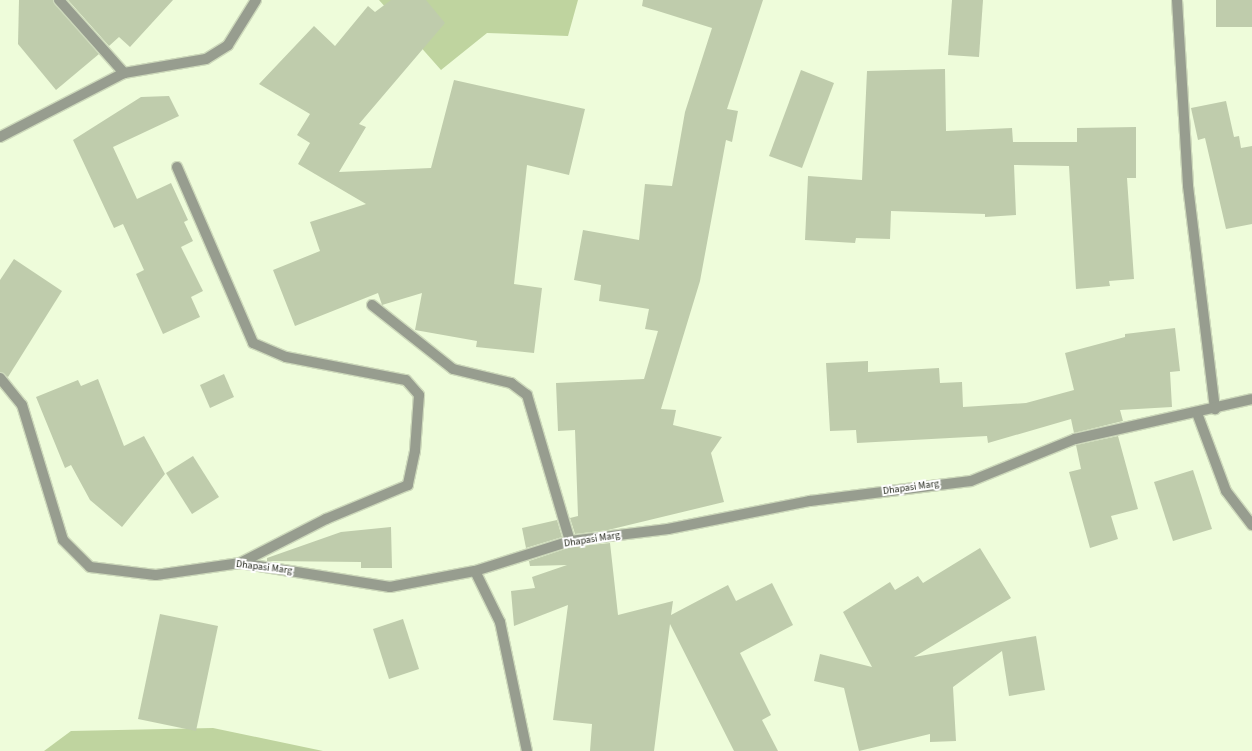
<!DOCTYPE html>
<style>
body{margin:0}
#map{position:relative;width:1252px;height:751px;overflow:hidden;background:#eefcda;font-family:"Source Sans 3",sans-serif}
div>[style]{position:absolute}
.green>*{inset:0;background:#bfd49f}
.building>*{inset:0;background:#bfccac}
.roads{filter:drop-shadow(1px 0 #cdd9bb) drop-shadow(-1px 0 #cdd9bb) drop-shadow(0 1px #cdd9bb) drop-shadow(0 -1px #cdd9bb)}
.minor>*{height:10px;margin:-5px;padding:0 5px;transform-origin:5px;border-radius:5px;background:#979d8f}
span{translate:-50% -50%;white-space:nowrap;text-align:center;line-height:1.15;-webkit-text-stroke:4px #fff;paint-order:stroke}
.street-label{font-size:10px;color:#1e2216}
</style>
<div id="map">
<div class="green">
<i style="clip-path:polygon(379px 0,578px 0,568px 36px,487px 33px,441px 70px)"></i>
<i style="clip-path:polygon(213px 728px,323px 751px,44px 751px,71px 731px)"></i>
</div>
<div class="building">
<i style="clip-path:polygon(19px 0,53px 0,99px 54px,56px 90px,18px 44px)"></i>
<i style="clip-path:polygon(68px 0,173px 0,130px 47px,119px 37px,109px 46px)"></i>
<i style="clip-path:polygon(391px 0,426px 0,445px 23px,359px 124px,366px 127px,339px 172px,431px 168px,454px 80px,585px 109px,569px 175px,527px 165px,514px 284px,542px 288px,534px 353px,476px 347px,477px 341px,415px 330px,422px 293px,382px 305px,378px 293px,295px 326px,273px 270px,320px 251px,310px 222px,366px 204px,298px 164px,310px 143px,297px 135px,310px 114px,259px 84px,314px 26px,335px 46px,368px 6px,375px 12px)"></i>
<i style="clip-path:polygon(643px 0,763px 0,727px 109px,738px 111px,732px 142px,726px 140px,700px 281px,661px 409px,676px 410px,673px 425px,722px 437px,711px 453px,724px 502px,608px 530px,575px 534px,570px 518px,578px 516px,575px 430px,558px 431px,556px 383px,644px 379px,658px 331px,645px 329px,649px 309px,599px 301px,601px 285px,574px 280px,583px 230px,639px 240px,645px 184px,672px 186px,685px 112px,712px 28px,642px 6px)"></i>
<i style="clip-path:polygon(952px 0,983px 0,979px 57px,948px 55px)"></i>
<i style="clip-path:polygon(1216px 0,1252px 0,1252px 27px,1216px 27px)"></i>
<i style="clip-path:polygon(945px 69px,946px 131px,1012px 128px,1013px 142px,1077px 142px,1077px 128px,1136px 127px,1136px 178px,1127px 178px,1134px 279px,1109px 281px,1110px 286px,1076px 289px,1069px 166px,1014px 165px,1016px 215px,985px 217px,985px 214px,891px 211px,890px 239px,856px 238px,855px 243px,805px 240px,808px 176px,862px 180px,867px 71px)"></i>
<i style="clip-path:polygon(801px 70px,834px 83px,802px 168px,769px 156px)"></i>
<i style="clip-path:polygon(169px 96px,179px 116px,113px 147px,137px 199px,171px 183px,188px 220px,184px 222px,193px 241px,181px 247px,203px 291px,191px 297px,200px 317px,163px 334px,136px 274px,144px 270px,123px 224px,114px 228px,73px 140px,141px 97px)"></i>
<i style="clip-path:polygon(1226px 101px,1234px 137px,1239px 136px,1241px 148px,1252px 146px,1252px 224px,1226px 229px,1205px 138px,1198px 140px,1191px 108px)"></i>
<i style="clip-path:polygon(14px 259px,62px 291px,8px 377px,0 372px,0 280px)"></i>
<i style="clip-path:polygon(1175px 328px,1180px 371px,1170px 372px,1172px 407px,1120px 410px,1123px 421px,1074px 433px,1071px 419px,988px 443px,987px 436px,857px 443px,856px 430px,830px 431px,826px 363px,868px 361px,868px 372px,939px 368px,940px 383px,962px 382px,963px 407px,1026px 403px,1074px 390px,1065px 353px,1125px 337px,1125px 334px)"></i>
<i style="clip-path:polygon(224px 374px,234px 397px,210px 408px,200px 385px)"></i>
<i style="clip-path:polygon(98px 379px,124px 446px,144px 436px,165px 474px,122px 527px,90px 500px,71px 465px,65px 468px,36px 397px,78px 380px,81px 386px)"></i>
<i style="clip-path:polygon(1118px 436px,1138px 509px,1111px 516px,1118px 539px,1090px 548px,1069px 472px,1081px 469px,1076px 445px)"></i>
<i style="clip-path:polygon(193px 456px,219px 497px,192px 514px,166px 473px)"></i>
<i style="clip-path:polygon(1193px 470px,1212px 529px,1173px 541px,1154px 482px)"></i>
<i style="clip-path:polygon(557px 520px,562px 537px,526px 548px,522px 528px)"></i>
<i style="clip-path:polygon(391px 527px,392px 568px,361px 568px,361px 562px,267px 561px,267px 558px,341px 532px)"></i>
<i style="clip-path:polygon(610px 543px,618px 615px,673px 601px,671px 615px,728px 585px,736px 601px,772px 583px,793px 625px,740px 653px,771px 715px,762px 720px,778px 751px,734px 751px,670px 624px,654px 751px,590px 751px,592px 724px,553px 720px,568px 605px,514px 626px,511px 591px,535px 588px,532px 577px,567px 565px,530px 566px,529px 561px,571px 547px)"></i>
<i style="clip-path:polygon(980px 548px,1011px 598px,914px 657px,1036px 636px,1045px 690px,1009px 696px,1002px 651px,953px 687px,956px 741px,930px 742px,930px 734px,859px 751px,844px 688px,814px 681px,820px 654px,872px 667px,843px 612px,890px 582px,895px 590px,918px 576px,923px 583px)"></i>
<i style="clip-path:polygon(160px 614px,218px 626px,196px 731px,138px 719px)"></i>
<i style="clip-path:polygon(403px 619px,419px 669px,389px 679px,373px 629px)"></i>
</div>
<div class="roads">
<div class="minor">
<i style="left:59px;top:0;width:98px;rotate:48.3deg"></i>
<i style="left:1177px;top:0;width:186px;rotate:86.6deg"></i>
<i style="left:1188px;top:186px;width:225px;rotate:83.1deg"></i>
<i style="left:0;top:137px;width:140px;rotate:-27.3deg"></i>
<i style="left:124px;top:73px;width:83px;rotate:-9.7deg"></i>
<i style="left:206px;top:59px;width:26px;rotate:-32deg"></i>
<i style="left:228px;top:45px;width:53px;rotate:-58.1deg"></i>
<i style="left:177px;top:167px;width:192px;rotate:66.6deg"></i>
<i style="left:253px;top:343px;width:36px;rotate:23deg"></i>
<i style="left:286px;top:357px;width:122px;rotate:10.9deg"></i>
<i style="left:406px;top:380px;width:20px;rotate:49deg"></i>
<i style="left:419px;top:395px;width:56px;rotate:94.1deg"></i>
<i style="left:415px;top:451px;width:35px;rotate:102deg"></i>
<i style="left:408px;top:485px;width:89px;rotate:157.5deg"></i>
<i style="left:326px;top:519px;width:97px;rotate:152.9deg"></i>
<i style="left:372px;top:305px;width:103px;rotate:38.3deg"></i>
<i style="left:453px;top:369px;width:60px;rotate:13.6deg"></i>
<i style="left:511px;top:383px;width:20px;rotate:37deg"></i>
<i style="left:527px;top:395px;width:152px;rotate:73.6deg"></i>
<i style="left:0;top:378px;width:35px;rotate:51deg"></i>
<i style="left:22px;top:405px;width:141px;rotate:73.1deg"></i>
<i style="left:63px;top:540px;width:38px;rotate:45deg"></i>
<i style="left:90px;top:567px;width:66px;rotate:6.9deg"></i>
<i style="left:156px;top:575px;width:85px;rotate:-8.1deg"></i>
<i style="left:240px;top:563px;width:152px;rotate:9.1deg"></i>
<i style="left:390px;top:587px;width:86px;rotate:-10.7deg"></i>
<i style="left:475px;top:571px;width:100px;rotate:-17.5deg"></i>
<i style="left:570px;top:541px;width:99px;rotate:-7deg"></i>
<i style="left:668px;top:529px;width:145px;rotate:-11.2deg"></i>
<i style="left:810px;top:501px;width:162px;rotate:-7.1deg"></i>
<i style="left:971px;top:481px;width:112px;rotate:-22deg"></i>
<i style="left:1075px;top:439px;width:181px;rotate:-12.7deg"></i>
<i style="left:1197px;top:413px;width:83px;rotate:69.6deg"></i>
<i style="left:1226px;top:491px;width:43px;rotate:52.6deg"></i>
<i style="left:475px;top:571px;width:57px;rotate:63.9deg"></i>
<i style="left:500px;top:622px;width:132px;rotate:78.2deg"></i>
</div>
</div>
<div class="street-label">
<span style="left:911px;top:488px;rotate:-8deg">Dhapasi Marg</span>
<span style="left:592px;top:540px;rotate:-9deg">Dhapasi Marg</span>
<span style="left:264px;top:568px;rotate:7deg">Dhapasi Marg</span>
</div>
</div>
